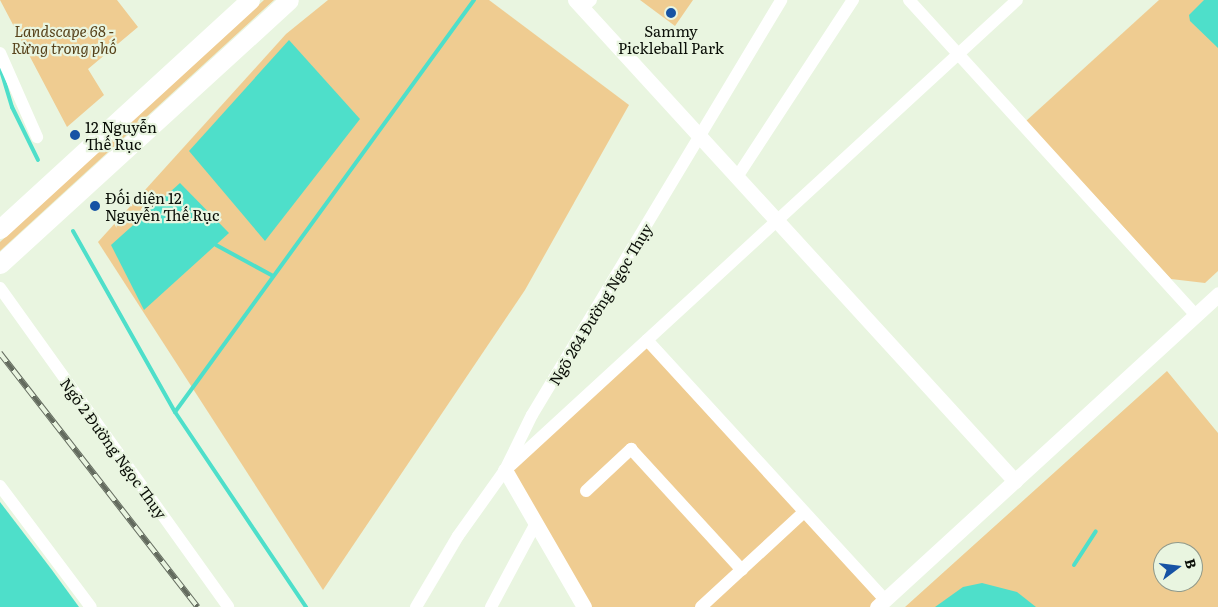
<!DOCTYPE html>
<meta charset="utf-8">
<style>
body{margin:0}
#map{position:relative;width:1218px;height:607px;overflow:hidden;background:#e9f5e0;font-family:Literata,serif}
div>[style]{position:absolute}
.green>*{inset:0;background:#efcc91}
.water>*{inset:0;background:#4edfca}
.stream>*{height:4px;margin:-2px;padding:0 2px;transform-origin:2px;border-radius:2px;background:#4edfca}
.minor>*{height:12px;margin:-6px;padding:0 6px;transform-origin:6px;border-radius:6px;background:#fff}
.tertiary>*{height:15px;margin:-7.5px;padding:0 7.5px;transform-origin:7.5px;border-radius:7.5px;background:#fff}
.primary>*{height:19px;margin:-9.5px;padding:0 9.5px;transform-origin:9.5px;border-radius:9.5px;background:#fff}
.rail>*{height:5.5px;margin-top:-2.75px;transform-origin:0;background:repeating-linear-gradient(90deg,#e9f5e0 0 11px,#636b5e 0 22px);box-sizing:border-box;border-block:1px solid #636b5e}
.dots>*{width:14px;height:14px;translate:-50% -50%;box-sizing:border-box;border:2px solid #e9f5e0;border-radius:50%}
span{translate:-50% -50%;white-space:nowrap;text-align:center;line-height:1.15;-webkit-text-stroke:4.5px #e9f5e0;paint-order:stroke}
.park-label{font-size:15px;color:#57421b;font-style:italic}
.poi-label{font-size:15px;color:#0b0f08}
.left{translate:0 -50%;text-align:left}
.street-label{font-size:15px;color:#0b0f08}
.north{position:absolute;left:1153px;top:542px;width:50px;height:50px;box-sizing:border-box;background:#e9f5e0;border:1px solid #90998a;border-radius:50%;rotate:75deg;font-size:14px;font-weight:700;line-height:20px;text-align:center;color:#0b0f08}
.north::after{content:'';display:block;margin:auto;width:18px;height:22px;background:#1753a4;clip-path:polygon(50% 0,100% 100%,50% 72%,0 100%)}
</style>
<div id="map">
<div class="green">
<i style="clip-path:polygon(0 0,117px 0,138px 27px,88px 69px,104px 95px,67px 127px)"></i>
<i style="clip-path:polygon(264px 0,274px 0,0 251px,0 242px)"></i>
<i style="clip-path:polygon(328px 0,489px 0,629px 105px,525px 290px,323px 590px,98px 242px,286px 34px)"></i>
<i style="clip-path:polygon(640px 0,693px 0,675px 26px)"></i>
<i style="clip-path:polygon(1159px 0,1218px 0,1218px 271px,1205px 283px,1171px 279px,1026px 121px)"></i>
<i style="clip-path:polygon(647px 340px,885px 600px,877px 607px,582px 607px,505px 470px)"></i>
<i style="clip-path:polygon(evenodd,1167px 371px,1218px 433px,1218px 607px,905px 607px,1167px 371px,1163px 552px,1193px 552px,1193px 582px,1163px 582px,1163px 552px)"></i>
</div>
<div class="water">
<i style="clip-path:polygon(1204px 0,1218px 0,1218px 48px,1190px 21px,1189px 15px)"></i>
<i style="clip-path:polygon(289px 40px,360px 119px,265px 241px,189px 151px)"></i>
<i style="clip-path:polygon(180px 183px,229px 233px,144px 310px,111px 245px)"></i>
<i style="clip-path:polygon(0 502px,52px 570px,79px 607px,0 607px)"></i>
<i style="clip-path:polygon(982px 583px,1017px 592px,1036px 607px,935px 607px,963px 587px)"></i>
</div>
<div class="stream">
<i style="left:0;top:67px;width:42px;rotate:73.3deg"></i>
<i style="left:12px;top:107px;width:59px;rotate:63.9deg"></i>
<i style="left:73px;top:231px;width:208px;rotate:60.6deg"></i>
<i style="left:175px;top:412px;width:235px;rotate:56.1deg"></i>
<i style="left:216px;top:245px;width:65px;rotate:28.5deg"></i>
<i style="left:175px;top:412px;width:509px;rotate:-54.03deg"></i>
<i style="left:1074px;top:565px;width:40px;rotate:-57.1deg"></i>
</div>
<div class="minor">
<i style="left:909px;top:0;width:426px;rotate:47.7deg"></i>
<i style="left:582px;top:8px;width:12px;rotate:-42deg"></i>
<i style="left:0;top:53px;width:92px;rotate:66.2deg"></i>
<i style="left:737px;top:177px;width:212px;rotate:-56.8deg"></i>
<i style="left:0;top:288px;width:392px;rotate:54.4deg"></i>
<i style="left:647px;top:340px;width:352px;rotate:47.5deg"></i>
<i style="left:511px;top:465px;width:687px;rotate:-42.58deg"></i>
<i style="left:0;top:486px;width:151px;rotate:53.1deg"></i>
<i style="left:586px;top:491px;width:62px;rotate:-43deg"></i>
<i style="left:631px;top:449px;width:164px;rotate:47.5deg"></i>
<i style="left:416px;top:607px;width:82px;rotate:-59.4deg"></i>
<i style="left:458px;top:536px;width:81px;rotate:-54.5deg"></i>
<i style="left:505px;top:470px;width:61px;rotate:-63.9deg"></i>
<i style="left:532px;top:415px;width:484px;rotate:-59deg"></i>
<i style="left:491px;top:607px;width:95px;rotate:-61.8deg"></i>
<i style="left:701px;top:607px;width:140px;rotate:-42.7deg"></i>
</div>
<div class="tertiary">
<i style="left:575px;top:0;width:652px;rotate:47.55deg"></i>
<i style="left:505px;top:470px;width:158px;rotate:60deg"></i>
<i style="left:877px;top:607px;width:463px;rotate:-42.5deg"></i>
</div>
<div class="primary">
<i style="left:0;top:229px;width:339px;rotate:-42.5deg"></i>
<i style="left:0;top:264px;width:391px;rotate:-42.4deg"></i>
</div>
<div class="rail">
<i style="left:0;top:353px;width:322px;rotate:52.1deg"></i>
</div>
<div class="dots">
<i style="left:671px;top:13px;background:#1753a4"></i>
<i style="left:75px;top:135px;background:#1753a4"></i>
<i style="left:95px;top:206px;background:#1753a4"></i>
</div>
<div class="park-label">
<span style="left:64px;top:39px">Landscape 68 -<br>Rừng trong phố</span>
</div>
<div class="poi-label">
<span style="left:671px;top:39px">Sammy<br>Pickleball Park</span>
<span class="left" style="left:85px;top:135px">12 Nguyễn<br>Thế Rục</span>
<span class="left" style="left:105px;top:206px">Đối diện 12<br>Nguyễn Thế Rục</span>
</div>
<div class="street-label">
<span style="left:600px;top:304px;rotate:-59deg">Ngõ 264 Đường Ngọc Thụy</span>
<span style="left:114px;top:448px;rotate:54deg">Ngõ 2 Đường Ngọc Thụy</span>
</div>
<div class="north">B</div>
</div>
